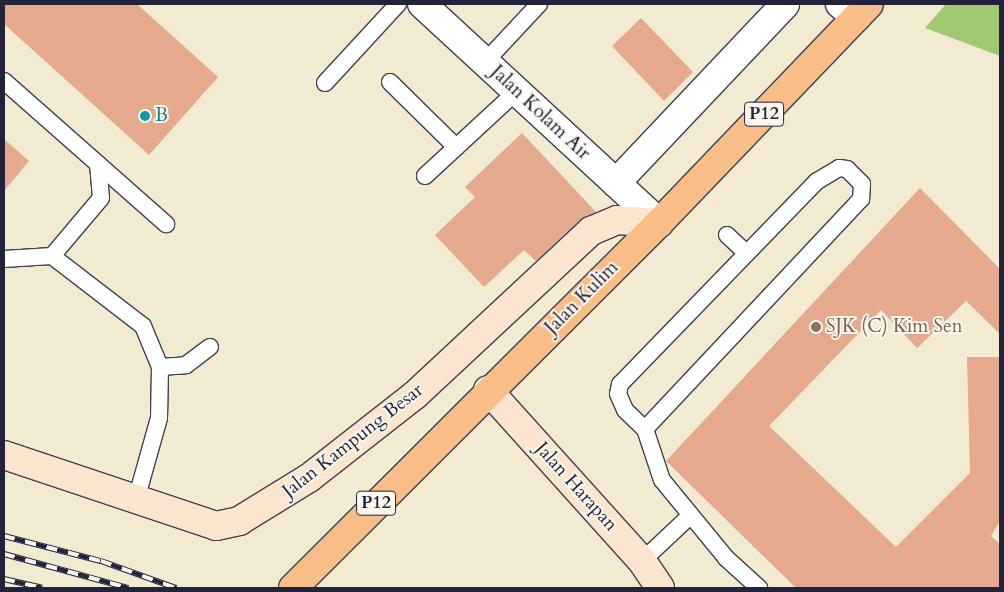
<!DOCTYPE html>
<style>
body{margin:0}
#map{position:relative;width:1004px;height:592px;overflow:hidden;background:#f3ead2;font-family:Cardo,serif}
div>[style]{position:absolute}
.green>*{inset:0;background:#a1c873}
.building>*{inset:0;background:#e5a98e}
.roads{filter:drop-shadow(1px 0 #414052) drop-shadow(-1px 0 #414052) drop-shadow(0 1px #414052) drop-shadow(0 -1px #414052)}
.lane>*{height:16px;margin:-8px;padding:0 8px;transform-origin:8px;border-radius:8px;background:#fff}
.street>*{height:28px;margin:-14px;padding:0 14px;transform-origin:14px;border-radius:14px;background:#fff}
.secondary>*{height:28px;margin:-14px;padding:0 14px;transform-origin:14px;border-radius:14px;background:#fce5cf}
.primary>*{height:28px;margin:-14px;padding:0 14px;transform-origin:14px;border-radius:14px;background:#f7be87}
.rail>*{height:5.5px;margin-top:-2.75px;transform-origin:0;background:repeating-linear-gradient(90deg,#fbf7ec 0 11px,#22223b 0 22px);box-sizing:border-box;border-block:1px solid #22223b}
.dots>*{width:14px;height:14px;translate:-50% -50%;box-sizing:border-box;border:2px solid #fbf7ec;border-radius:50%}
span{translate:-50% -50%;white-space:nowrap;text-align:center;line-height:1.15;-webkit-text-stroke:4px #fbf7ec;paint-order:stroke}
.shield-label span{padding:1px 4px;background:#fbf7ec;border:1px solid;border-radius:4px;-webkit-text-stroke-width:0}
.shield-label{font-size:18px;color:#22223b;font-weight:700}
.street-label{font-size:19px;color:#22223b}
.culture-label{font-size:19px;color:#0d838f}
.left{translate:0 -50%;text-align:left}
.education-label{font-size:19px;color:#785e54}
.frame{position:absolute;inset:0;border:5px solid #22223b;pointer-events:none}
</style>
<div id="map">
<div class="green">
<i style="clip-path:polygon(946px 4px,1000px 4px,1000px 56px,925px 28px)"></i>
</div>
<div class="building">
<i style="clip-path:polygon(4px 4px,137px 4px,218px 77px,149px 155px,4px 24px)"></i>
<i style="clip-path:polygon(641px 18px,693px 72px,664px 101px,612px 46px)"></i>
<i style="clip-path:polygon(522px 133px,596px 212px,580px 220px,536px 261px,524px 250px,484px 287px,435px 235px,475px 197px,465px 187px)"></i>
<i style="clip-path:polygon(4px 139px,29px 161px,4px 191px)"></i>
<i style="clip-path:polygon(920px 188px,1000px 269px,1000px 334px,966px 301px,917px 348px,881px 310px,769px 426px,896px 547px,970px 473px,967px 357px,1000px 357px,1000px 521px,991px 536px,1000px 544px,1000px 588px,796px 588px,666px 461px)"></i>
</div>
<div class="roads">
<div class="lane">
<i style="left:485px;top:62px;width:79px;rotate:-47deg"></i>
<i style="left:4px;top:81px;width:125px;rotate:41.4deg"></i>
<i style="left:98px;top:164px;width:34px;rotate:85deg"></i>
<i style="left:101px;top:198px;width:76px;rotate:130.2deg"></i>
<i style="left:390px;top:82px;width:93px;rotate:44.6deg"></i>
<i style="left:325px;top:83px;width:108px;rotate:-47.3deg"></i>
<i style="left:98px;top:164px;width:91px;rotate:41.4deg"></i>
<i style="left:425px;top:176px;width:125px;rotate:-42.7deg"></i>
<i style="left:727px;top:235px;width:26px;rotate:43deg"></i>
<i style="left:4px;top:259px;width:48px;rotate:-3.6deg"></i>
<i style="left:52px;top:256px;width:115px;rotate:37.6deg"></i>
<i style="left:143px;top:326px;width:44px;rotate:67.5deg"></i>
<i style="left:160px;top:367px;width:51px;rotate:91.1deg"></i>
<i style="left:159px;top:418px;width:85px;rotate:105.7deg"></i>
<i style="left:160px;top:367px;width:26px;rotate:-4deg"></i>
<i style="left:186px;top:365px;width:30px;rotate:-37deg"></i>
<i style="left:645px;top:429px;width:316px;rotate:-46.8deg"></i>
<i style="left:861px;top:199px;width:15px;rotate:-86deg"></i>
<i style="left:862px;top:184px;width:21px;rotate:-135deg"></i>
<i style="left:847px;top:169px;width:8px;rotate:-173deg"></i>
<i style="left:839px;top:168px;width:26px;rotate:149deg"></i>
<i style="left:817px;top:181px;width:283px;rotate:134.1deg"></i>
<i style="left:620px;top:384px;width:10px;rotate:101deg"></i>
<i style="left:618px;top:394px;width:17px;rotate:66deg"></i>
<i style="left:625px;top:410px;width:28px;rotate:44deg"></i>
<i style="left:645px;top:429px;width:54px;rotate:71.6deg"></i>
<i style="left:662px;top:480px;width:101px;rotate:50.6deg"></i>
<i style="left:726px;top:558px;width:45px;rotate:42.3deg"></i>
<i style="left:642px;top:561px;width:67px;rotate:-43.2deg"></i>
</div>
<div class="street">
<i style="left:422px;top:4px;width:323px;rotate:42.7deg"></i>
<i style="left:840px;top:4px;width:21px;rotate:39deg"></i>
<i style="left:616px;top:183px;width:246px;rotate:-46.6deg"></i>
</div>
<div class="secondary">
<i style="left:488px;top:390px;width:230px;rotate:48deg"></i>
<i style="left:642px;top:561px;width:32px;rotate:56deg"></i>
<i style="left:4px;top:455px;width:224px;rotate:18.5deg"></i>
<i style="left:216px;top:526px;width:24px;rotate:-12deg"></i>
<i style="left:239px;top:521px;width:82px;rotate:-31.6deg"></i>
<i style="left:309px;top:478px;width:135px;rotate:-38.1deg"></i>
<i style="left:415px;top:395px;width:241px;rotate:-43deg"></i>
<i style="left:591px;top:231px;width:28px;rotate:-23deg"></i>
<i style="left:617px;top:220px;width:42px;rotate:4.1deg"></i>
</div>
<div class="primary">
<i style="left:293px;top:588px;width:517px;rotate:-44.92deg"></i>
<i style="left:659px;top:223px;width:303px;rotate:-46.2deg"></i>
</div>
</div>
<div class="rail">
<i style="left:4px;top:536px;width:100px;rotate:14.5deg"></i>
<i style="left:101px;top:561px;width:80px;rotate:19.8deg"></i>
<i style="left:4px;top:554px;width:129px;rotate:15.3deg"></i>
<i style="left:4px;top:579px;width:39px;rotate:13deg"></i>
</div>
<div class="dots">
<i style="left:145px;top:116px;background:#0f9aa8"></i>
<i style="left:816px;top:327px;background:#8d6e63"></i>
</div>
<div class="shield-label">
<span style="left:764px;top:114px">P12</span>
<span style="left:376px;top:503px">P12</span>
</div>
<div class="street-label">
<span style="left:540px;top:113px;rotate:43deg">Jalan Kolam Air</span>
<span style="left:582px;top:298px;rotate:-45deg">Jalan Kulim</span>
<span style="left:353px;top:441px;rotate:-38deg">Jalan Kampung Besar</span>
<span style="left:576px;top:487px;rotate:48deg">Jalan Harapan</span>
</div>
<div class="culture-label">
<span class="left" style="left:155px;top:116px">B</span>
</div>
<div class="education-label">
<span class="left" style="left:826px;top:327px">SJK (C) Kim Sen</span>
</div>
<div class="frame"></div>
</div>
